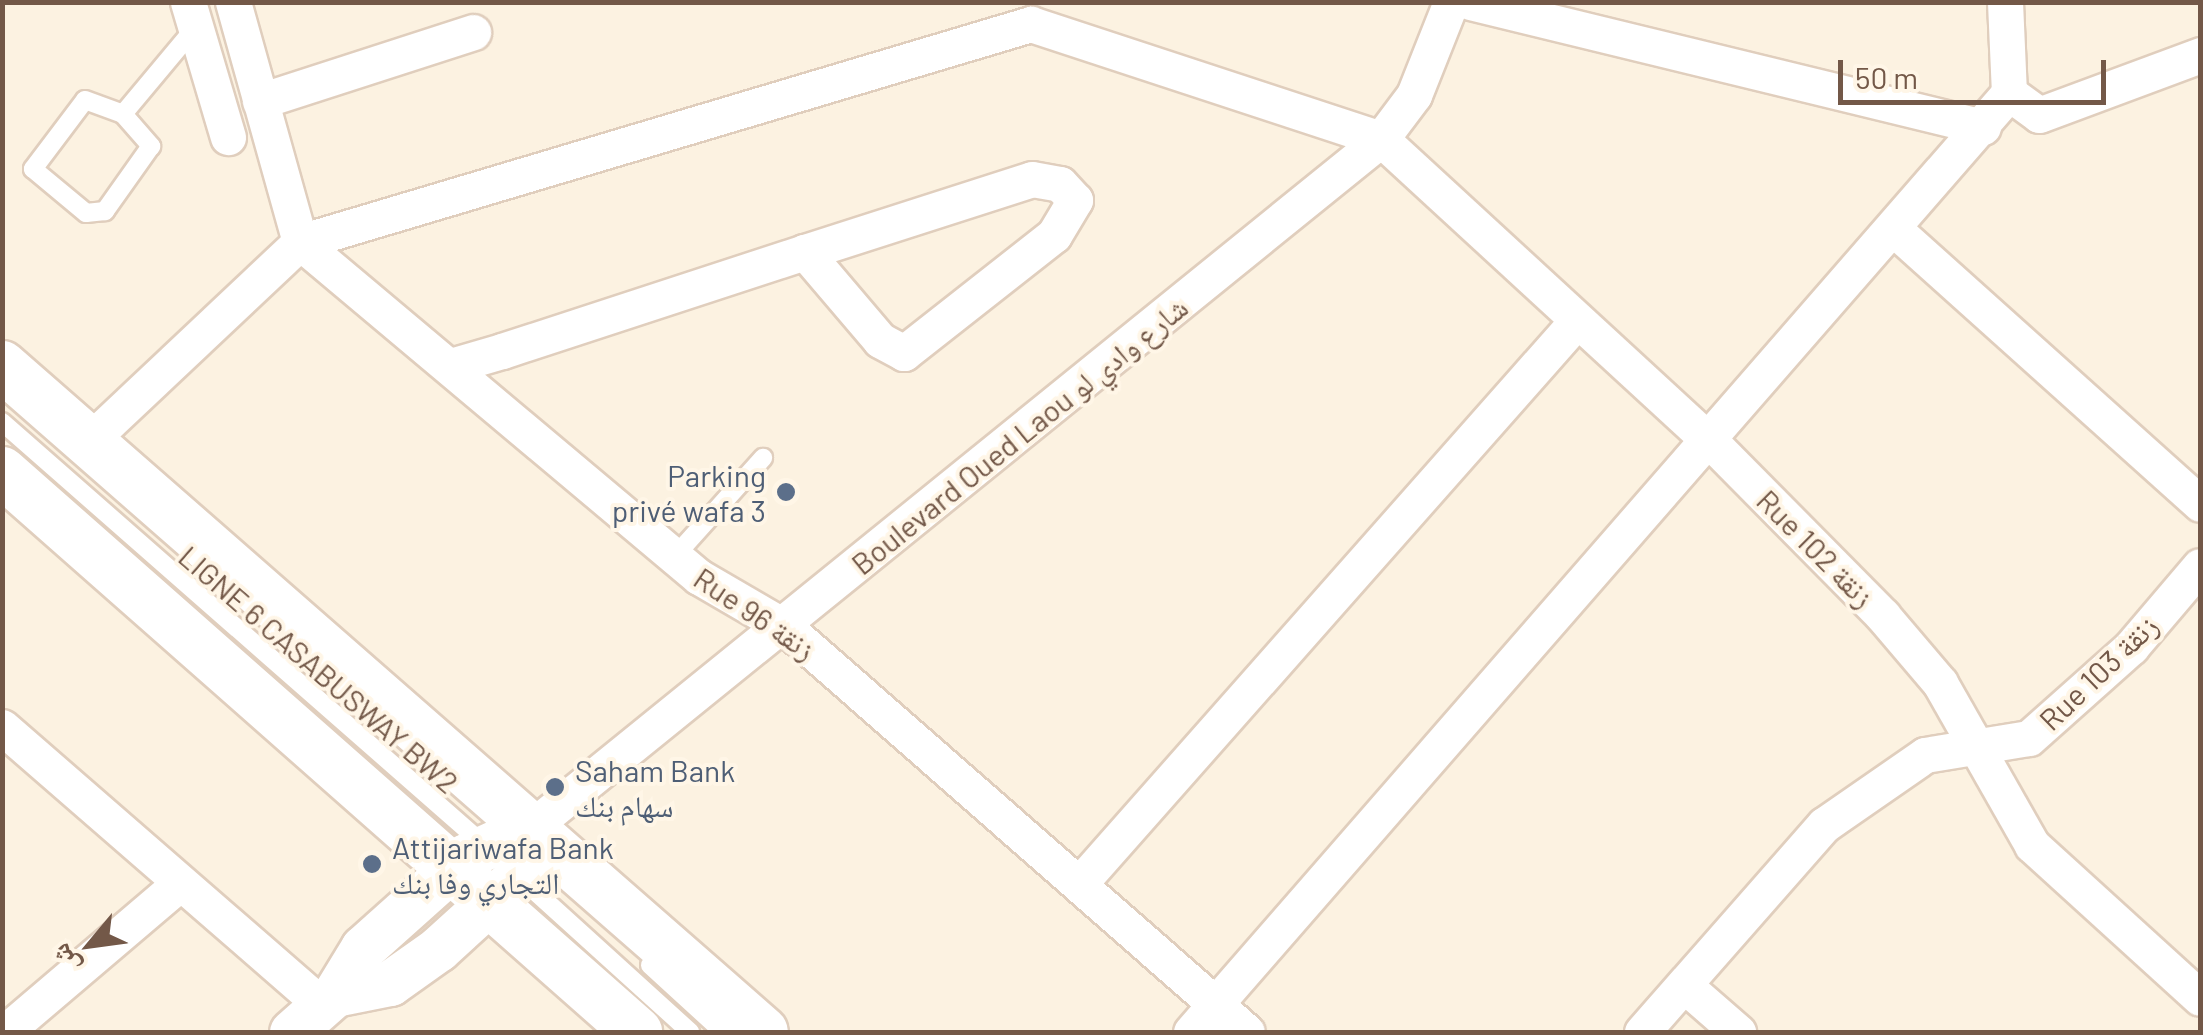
<!DOCTYPE html>
<meta charset="utf-8">
<style>
body{margin:0}
#map{position:relative;width:2203px;height:1035px;overflow:hidden;background:#fcf2e1;font-family:Barlow,"Noto Naskh Arabic",sans-serif}
div>[style]{position:absolute}
.roads{filter:drop-shadow(2px 0 #e0cebd) drop-shadow(-2px 0 #e0cebd) drop-shadow(0 2px #e0cebd) drop-shadow(0 -2px #e0cebd)}
.service>*{height:18px;margin:-9px;padding:0 9px;transform-origin:9px;border-radius:9px;background:#fff}
.minor>*{height:35px;margin:-17.5px;padding:0 17.5px;transform-origin:17.5px;border-radius:17.5px;background:#fff}
.tertiary>*{height:45px;margin:-22.5px;padding:0 22.5px;transform-origin:22.5px;border-radius:22.5px;background:#fff}
.secondary>*{height:50px;margin:-25px;padding:0 25px;transform-origin:25px;border-radius:25px;background:#fff}
.dots>*{width:28px;height:28px;translate:-50% -50%;box-sizing:border-box;border:5px solid #fff6e7;border-radius:50%}
span{translate:-50% -50%;white-space:nowrap;text-align:center;line-height:1.15;-webkit-text-stroke:8px #fff6e7;paint-order:stroke}
.street-label{font-size:30px;color:#735848}
.service-label{font-size:30px;color:#4e5e75}
.right{translate:-100% -50%;text-align:right}
.left{translate:0 -50%;text-align:left}
.frame{position:absolute;inset:0;border:5px solid #735848;pointer-events:none}
.north{position:absolute;left:40px;top:895px;width:100px;height:100px;-webkit-text-stroke:8px #fff6e7;paint-order:stroke;rotate:241deg;font-size:28px;font-weight:700;line-height:40px;text-align:center;color:#735848}
.north::after{content:'';display:block;margin:auto;width:35px;height:45px;background:#735848;clip-path:polygon(50% 0,100% 100%,50% 72%,0 100%)}
.scale{position:absolute;left:1838px;top:60px;width:268px;height:45px;box-sizing:border-box;border:5px solid #735848;border-top:0;padding-left:12px;font-size:30px;line-height:35px;white-space:nowrap;color:#735848;-webkit-text-stroke:8px #fff6e7;paint-order:stroke}
</style>
<div id="map">
<div class="roads">
<div class="service">
<i style="left:85px;top:100px;width:40px;rotate:20.2deg"></i>
<i style="left:123px;top:114px;width:43px;rotate:48.8deg"></i>
<i style="left:151px;top:146px;width:80px;rotate:125.3deg"></i>
<i style="left:105px;top:211px;width:19px;rotate:174deg"></i>
<i style="left:86px;top:213px;width:69px;rotate:-140.3deg"></i>
<i style="left:33px;top:169px;width:86px;rotate:-53deg"></i>
<i style="left:123px;top:114px;width:112px;rotate:-50.1deg"></i>
<i style="left:2px;top:422px;width:640px;rotate:41.26deg"></i>
<i style="left:675px;top:556px;width:132px;rotate:-48.1deg"></i>
<i style="left:517px;top:875px;width:234px;rotate:42.2deg"></i>
<i style="left:650px;top:965px;width:99px;rotate:42.5deg"></i>
</div>
<div class="minor">
<i style="left:188px;top:2px;width:141px;rotate:73.5deg"></i>
<i style="left:233px;top:2px;width:249px;rotate:74.4deg"></i>
<i style="left:1470px;top:2px;width:528px;rotate:13.69deg"></i>
<i style="left:2005px;top:2px;width:91px;rotate:87.5deg"></i>
<i style="left:2009px;top:93px;width:37px;rotate:36deg"></i>
<i style="left:2039px;top:115px;width:172px;rotate:-20.4deg"></i>
<i style="left:260px;top:101px;width:224px;rotate:-17.9deg"></i>
<i style="left:1895px;top:230px;width:410px;rotate:41.9deg"></i>
<i style="left:300px;top:242px;width:521px;rotate:40.02deg"></i>
<i style="left:699px;top:577px;width:99px;rotate:30.2deg"></i>
<i style="left:785px;top:627px;width:614px;rotate:41.24deg"></i>
<i style="left:454px;top:365px;width:50px;rotate:-16.3deg"></i>
<i style="left:502px;top:351px;width:319px;rotate:-18.1deg"></i>
<i style="left:805px;top:252px;width:238px;rotate:-17.8deg"></i>
<i style="left:1032px;top:179px;width:28px;rotate:10deg"></i>
<i style="left:1060px;top:184px;width:22px;rotate:47deg"></i>
<i style="left:1075px;top:200px;width:41px;rotate:121deg"></i>
<i style="left:1054px;top:235px;width:191px;rotate:141.8deg"></i>
<i style="left:904px;top:353px;width:27px;rotate:-152deg"></i>
<i style="left:880px;top:340px;width:116px;rotate:-130.4deg"></i>
<i style="left:87px;top:443px;width:293px;rotate:-43.3deg"></i>
<i style="left:300px;top:242px;width:763px;rotate:-16.61deg"></i>
<i style="left:1031px;top:24px;width:368px;rotate:18.2deg"></i>
<i style="left:1381px;top:139px;width:449px;rotate:42.6deg"></i>
<i style="left:1712px;top:443px;width:243px;rotate:45.3deg"></i>
<i style="left:1883px;top:616px;width:88px;rotate:49.6deg"></i>
<i style="left:1940px;top:683px;width:186px;rotate:60.4deg"></i>
<i style="left:2032px;top:845px;width:227px;rotate:42.3deg"></i>
<i style="left:2px;top:727px;width:424px;rotate:41deg"></i>
<i style="left:534px;top:825px;width:1090px;rotate:-39deg"></i>
<i style="left:1381px;top:139px;width:55px;rotate:-53.1deg"></i>
<i style="left:1414px;top:95px;width:100px;rotate:-68.3deg"></i>
<i style="left:1080px;top:883px;width:747px;rotate:-48.53deg"></i>
<i style="left:1684px;top:985px;width:72px;rotate:41deg"></i>
<i style="left:5px;top:1032px;width:227px;rotate:-40.4deg"></i>
<i style="left:1191px;top:1032px;width:1245px;rotate:-48.94deg"></i>
<i style="left:1642px;top:1032px;width:276px;rotate:-48.7deg"></i>
<i style="left:1824px;top:825px;width:123px;rotate:-34.7deg"></i>
<i style="left:1925px;top:755px;width:105px;rotate:-9.3deg"></i>
<i style="left:2029px;top:738px;width:137px;rotate:-41.7deg"></i>
<i style="left:2131px;top:647px;width:106px;rotate:-49.6deg"></i>
</div>
<div class="tertiary">
<i style="left:292px;top:1032px;width:57px;rotate:-41.5deg"></i>
<i style="left:335px;top:994px;width:54px;rotate:-58.7deg"></i>
<i style="left:363px;top:948px;width:138px;rotate:-41.8deg"></i>
<i style="left:466px;top:856px;width:75px;rotate:-24.5deg"></i>
<i style="left:534px;top:825px;width:44px;rotate:99.2deg"></i>
<i style="left:527px;top:868px;width:120px;rotate:137.7deg"></i>
<i style="left:438px;top:949px;width:59px;rotate:144.7deg"></i>
<i style="left:390px;top:983px;width:56px;rotate:168.7deg"></i>
</div>
<div class="secondary">
<i style="left:2px;top:366px;width:1011px;rotate:41.19deg"></i>
<i style="left:2px;top:472px;width:847px;rotate:41.41deg"></i>
</div>
</div>
<div class="dots">
<i style="left:786px;top:492px;background:#5c6f8a"></i>
<i style="left:555px;top:787px;background:#5c6f8a"></i>
<i style="left:372px;top:864px;background:#5c6f8a"></i>
</div>
<div class="street-label">
<span style="left:1019px;top:435px;rotate:-39deg">Boulevard Oued Laou شارع وادي لو</span>
<span style="left:1816px;top:548px;rotate:45deg">Rue 102 زنقة</span>
<span style="left:755px;top:613px;rotate:34deg">Rue 96 زنقة</span>
<span style="left:319px;top:669px;rotate:41deg">LIGNE 6 CASABUSWAY BW2</span>
<span style="left:2098px;top:672px;rotate:-44deg">Rue 103 زنقة</span>
</div>
<div class="service-label">
<span class="right" style="left:766px;top:492px">Parking<br>privé wafa 3</span>
<span class="left" style="left:575px;top:787px">Saham Bank<br>سهام بنك</span>
<span class="left" style="left:392px;top:864px">Attijariwafa Bank<br>التجاري وفا بنك</span>
</div>
<div class="frame"></div>
<div class="north">ش</div>
<div class="scale">50 m</div>
</div>
